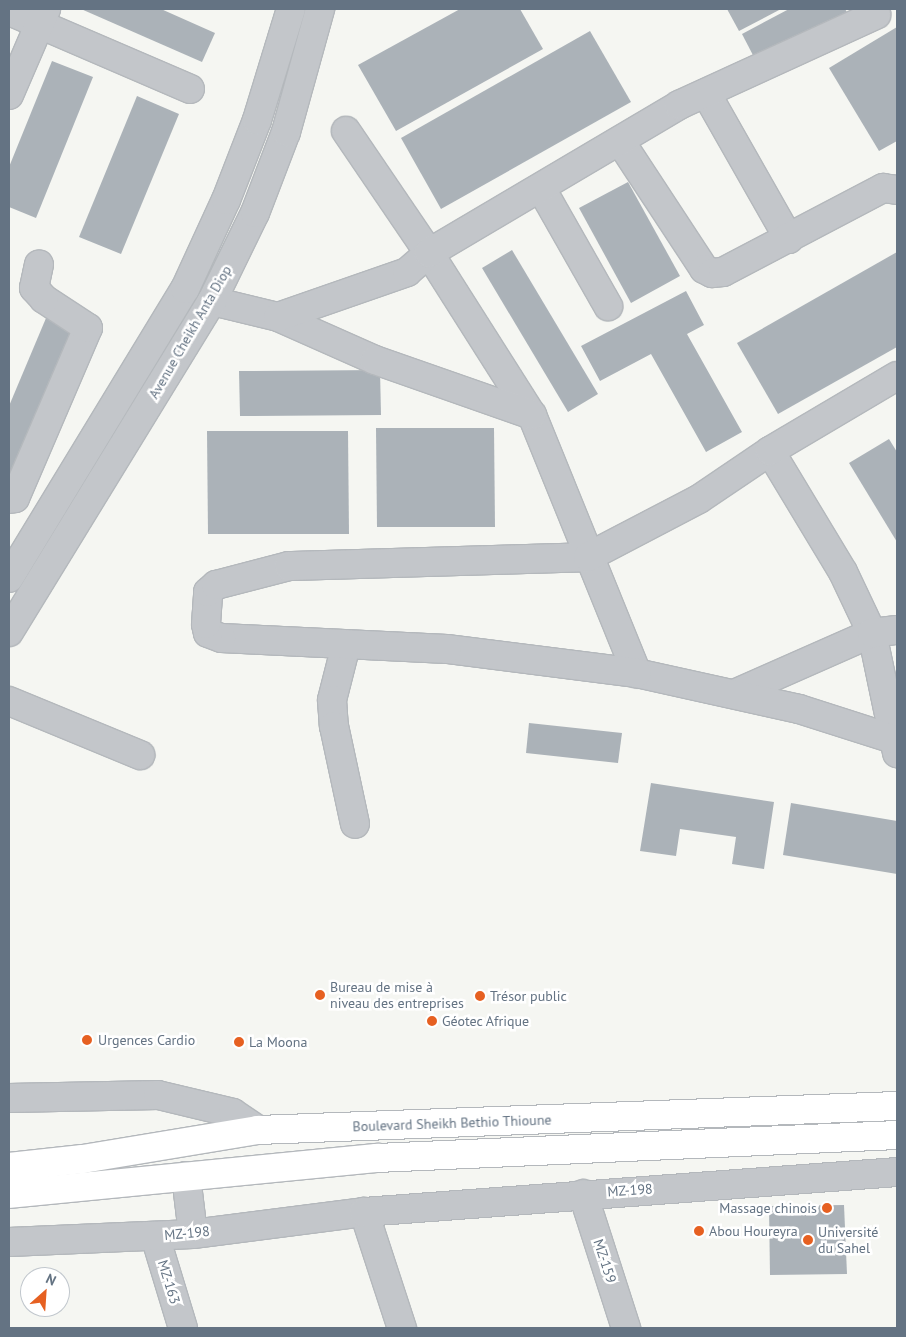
<!DOCTYPE html>
<meta charset="utf-8">
<style>
body{margin:0}
#map{position:relative;width:906px;height:1337px;overflow:hidden;background:#f5f6f2;font-family:"PT Sans",sans-serif}
div>[style]{position:absolute}
.building>*{inset:0;background:#abb2b8}
.roads{filter:drop-shadow(1px 0 #b4b8bc) drop-shadow(-1px 0 #b4b8bc) drop-shadow(0 1px #b4b8bc) drop-shadow(0 -1px #b4b8bc)}
.minor>*{height:28px;margin:-14px;padding:0 14px;transform-origin:14px;border-radius:14px;background:#c3c6ca}
.major>*{height:28px;margin:-14px;padding:0 14px;transform-origin:14px;border-radius:14px;background:#fff}
.dots>*{width:14px;height:14px;translate:-50% -50%;box-sizing:border-box;border:2px solid #fff;border-radius:50%}
span{translate:-50% -50%;white-space:nowrap;text-align:center;line-height:1.15;-webkit-text-stroke:5px #fff;paint-order:stroke}
.street-label{font-size:14px;color:#647383}
.poi-label{font-size:14px;color:#647383}
.left{translate:0 -50%;text-align:left}
.right{translate:-100% -50%;text-align:right}
.frame{position:absolute;inset:0;border:10px solid #647383;pointer-events:none}
.north{position:absolute;left:20px;top:1267px;width:50px;height:50px;box-sizing:border-box;background:#fff;border:1px solid #c1c7cd;border-radius:50%;rotate:26deg;font-size:14px;font-weight:700;line-height:20px;text-align:center;color:#647383}
.north::after{content:'';display:block;margin:auto;width:18px;height:22px;background:#e66021;clip-path:polygon(50% 0,100% 100%,50% 72%,0 100%)}
</style>
<div id="map">
<div class="building">
<i style="clip-path:polygon(81px 9px,161px 9px,215px 33px,202px 62px)"></i>
<i style="clip-path:polygon(460px 9px,520px 9px,543px 49px,396px 131px,358px 65px)"></i>
<i style="clip-path:polygon(727px 9px,781px 9px,739px 31px)"></i>
<i style="clip-path:polygon(789px 9px,845px 9px,848px 14px,756px 61px,742px 34px)"></i>
<i style="clip-path:polygon(897px 27px,897px 141px,879px 151px,829px 68px)"></i>
<i style="clip-path:polygon(590px 31px,631px 102px,441px 209px,401px 138px)"></i>
<i style="clip-path:polygon(52px 61px,93px 77px,36px 218px,9px 207px,9px 167px)"></i>
<i style="clip-path:polygon(137px 96px,179px 114px,121px 254px,79px 237px)"></i>
<i style="clip-path:polygon(628px 182px,680px 276px,631px 303px,579px 208px)"></i>
<i style="clip-path:polygon(512px 250px,598px 394px,568px 412px,482px 268px)"></i>
<i style="clip-path:polygon(897px 252px,897px 347px,778px 414px,737px 343px)"></i>
<i style="clip-path:polygon(686px 291px,704px 325px,687px 334px,742px 432px,706px 452px,651px 354px,600px 381px,581px 346px)"></i>
<i style="clip-path:polygon(49px 311px,77px 323px,9px 480px,9px 406px)"></i>
<i style="clip-path:polygon(380px 370px,381px 415px,240px 416px,239px 371px)"></i>
<i style="clip-path:polygon(376px 428px,494px 428px,495px 527px,377px 527px)"></i>
<i style="clip-path:polygon(207px 431px,348px 431px,349px 534px,208px 534px)"></i>
<i style="clip-path:polygon(889px 439px,897px 452px,897px 542px,849px 463px)"></i>
<i style="clip-path:polygon(529px 723px,622px 733px,618px 763px,526px 753px)"></i>
<i style="clip-path:polygon(651px 783px,774px 802px,764px 869px,732px 864px,736px 837px,680px 829px,676px 856px,640px 851px)"></i>
<i style="clip-path:polygon(791px 803px,897px 821px,897px 874px,783px 855px)"></i>
<i style="clip-path:polygon(844px 1205px,847px 1274px,770px 1275px,769px 1206px)"></i>
</div>
<div class="roads">
<div class="minor">
<i style="left:9px;top:11px;width:197px;rotate:23.3deg"></i>
<i style="left:706px;top:93px;width:168px;rotate:60.4deg"></i>
<i style="left:9px;top:95px;width:94px;rotate:-66.7deg"></i>
<i style="left:346px;top:131px;width:148px;rotate:55.8deg"></i>
<i style="left:429px;top:253px;width:192px;rotate:57.6deg"></i>
<i style="left:532px;top:415px;width:279px;rotate:67.9deg"></i>
<i style="left:620px;top:141px;width:153px;rotate:56.7deg"></i>
<i style="left:704px;top:269px;width:9px;rotate:27deg"></i>
<i style="left:712px;top:273px;width:11px;rotate:-5deg"></i>
<i style="left:723px;top:272px;width:181px;rotate:-27.7deg"></i>
<i style="left:883px;top:188px;width:14px;rotate:8deg"></i>
<i style="left:541px;top:188px;width:136px;rotate:60.4deg"></i>
<i style="left:212px;top:301px;width:68px;rotate:13.6deg"></i>
<i style="left:278px;top:317px;width:106px;rotate:23.9deg"></i>
<i style="left:375px;top:360px;width:166px;rotate:19.3deg"></i>
<i style="left:278px;top:317px;width:137px;rotate:-19.2deg"></i>
<i style="left:407px;top:272px;width:29px;rotate:-41deg"></i>
<i style="left:429px;top:253px;width:291px;rotate:-30.6deg"></i>
<i style="left:679px;top:105px;width:217px;rotate:-24.6deg"></i>
<i style="left:770px;top:451px;width:141px;rotate:58.9deg"></i>
<i style="left:843px;top:572px;width:68px;rotate:64.6deg"></i>
<i style="left:872px;top:633px;width:123px;rotate:78.2deg"></i>
<i style="left:9px;top:499px;width:6px;rotate:-9deg"></i>
<i style="left:15px;top:498px;width:185px;rotate:-66.8deg"></i>
<i style="left:88px;top:328px;width:53px;rotate:-146.6deg"></i>
<i style="left:44px;top:299px;width:15px;rotate:-132deg"></i>
<i style="left:34px;top:288px;width:24px;rotate:-78deg"></i>
<i style="left:9px;top:578px;width:338px;rotate:-58.7deg"></i>
<i style="left:185px;top:289px;width:98px;rotate:-65.3deg"></i>
<i style="left:226px;top:200px;width:86px;rotate:-68.8deg"></i>
<i style="left:257px;top:120px;width:116px;rotate:-73deg"></i>
<i style="left:9px;top:632px;width:388px;rotate:-58.5deg"></i>
<i style="left:212px;top:301px;width:98px;rotate:-64deg"></i>
<i style="left:255px;top:213px;width:87px;rotate:-69.1deg"></i>
<i style="left:286px;top:132px;width:128px;rotate:-74.5deg"></i>
<i style="left:346px;top:645px;width:57px;rotate:104.3deg"></i>
<i style="left:332px;top:700px;width:26px;rotate:86deg"></i>
<i style="left:334px;top:726px;width:100px;rotate:77.9deg"></i>
<i style="left:734px;top:694px;width:151px;rotate:-23.8deg"></i>
<i style="left:872px;top:633px;width:25px;rotate:-7deg"></i>
<i style="left:9px;top:701px;width:142px;rotate:22.4deg"></i>
<i style="left:893px;top:739px;width:99px;rotate:-162.3deg"></i>
<i style="left:799px;top:709px;width:166px;rotate:-167.5deg"></i>
<i style="left:637px;top:673px;width:192px;rotate:-172.8deg"></i>
<i style="left:447px;top:649px;width:226px;rotate:-177.2deg"></i>
<i style="left:221px;top:638px;width:14px;rotate:-159deg"></i>
<i style="left:208px;top:633px;width:9px;rotate:-103deg"></i>
<i style="left:206px;top:624px;width:32px;rotate:-86deg"></i>
<i style="left:208px;top:592px;width:11px;rotate:-41deg"></i>
<i style="left:216px;top:585px;width:75px;rotate:-14.6deg"></i>
<i style="left:289px;top:566px;width:299px;rotate:-1.7deg"></i>
<i style="left:588px;top:557px;width:125px;rotate:-27.6deg"></i>
<i style="left:699px;top:499px;width:86px;rotate:-34.1deg"></i>
<i style="left:770px;top:451px;width:147px;rotate:-30.6deg"></i>
<i style="left:9px;top:1098px;width:149px;rotate:-1.2deg"></i>
<i style="left:158px;top:1095px;width:77px;rotate:13.5deg"></i>
<i style="left:233px;top:1113px;width:30px;rotate:34deg"></i>
<i style="left:186px;top:1176px;width:58px;rotate:83.1deg"></i>
<i style="left:583px;top:1194px;width:141px;rotate:72.2deg"></i>
<i style="left:364px;top:1212px;width:122px;rotate:71.9deg"></i>
<i style="left:155px;top:1236px;width:96px;rotate:73.1deg"></i>
<i style="left:9px;top:1242px;width:184px;rotate:-2.5deg"></i>
<i style="left:193px;top:1234px;width:172px;rotate:-7.3deg"></i>
<i style="left:364px;top:1212px;width:534px;rotate:-4.29deg"></i>
</div>
<div class="major">
<i style="left:9px;top:1167px;width:74px;rotate:-6.2deg"></i>
<i style="left:83px;top:1159px;width:177px;rotate:-9.4deg"></i>
<i style="left:258px;top:1130px;width:639px;rotate:-2.15deg"></i>
<i style="left:9px;top:1194px;width:370px;rotate:-5.6deg"></i>
<i style="left:377px;top:1158px;width:521px;rotate:-2.53deg"></i>
</div>
</div>
<div class="dots">
<i style="left:320px;top:995px;background:#e66021"></i>
<i style="left:480px;top:996px;background:#e66021"></i>
<i style="left:432px;top:1021px;background:#e66021"></i>
<i style="left:87px;top:1040px;background:#e66021"></i>
<i style="left:239px;top:1042px;background:#e66021"></i>
<i style="left:827px;top:1208px;background:#e66021"></i>
<i style="left:699px;top:1231px;background:#e66021"></i>
<i style="left:808px;top:1240px;background:#e66021"></i>
</div>
<div class="street-label">
<span style="left:190px;top:332px;rotate:-60deg">Avenue Cheikh Anta Diop</span>
<span style="left:452px;top:1123px;rotate:-2deg">Boulevard Sheikh Bethio Thioune</span>
<span style="left:630px;top:1190px;rotate:-4deg">MZ-198</span>
<span style="left:187px;top:1233px;rotate:-5deg">MZ-198</span>
<span style="left:605px;top:1261px;rotate:72deg">MZ-159</span>
<span style="left:169px;top:1282px;rotate:73deg">MZ-163</span>
</div>
<div class="poi-label">
<span class="left" style="left:330px;top:995px">Bureau de mise à<br>niveau des entreprises</span>
<span class="left" style="left:490px;top:996px">Trésor public</span>
<span class="left" style="left:442px;top:1021px">Géotec Afrique</span>
<span class="left" style="left:98px;top:1040px">Urgences Cardio</span>
<span class="left" style="left:249px;top:1042px">La Moona</span>
<span class="right" style="left:817px;top:1208px">Massage chinois</span>
<span class="left" style="left:709px;top:1231px">Abou Houreyra</span>
<span class="left" style="left:818px;top:1240px">Université<br>du Sahel</span>
</div>
<div class="frame"></div>
<div class="north">N</div>
</div>
